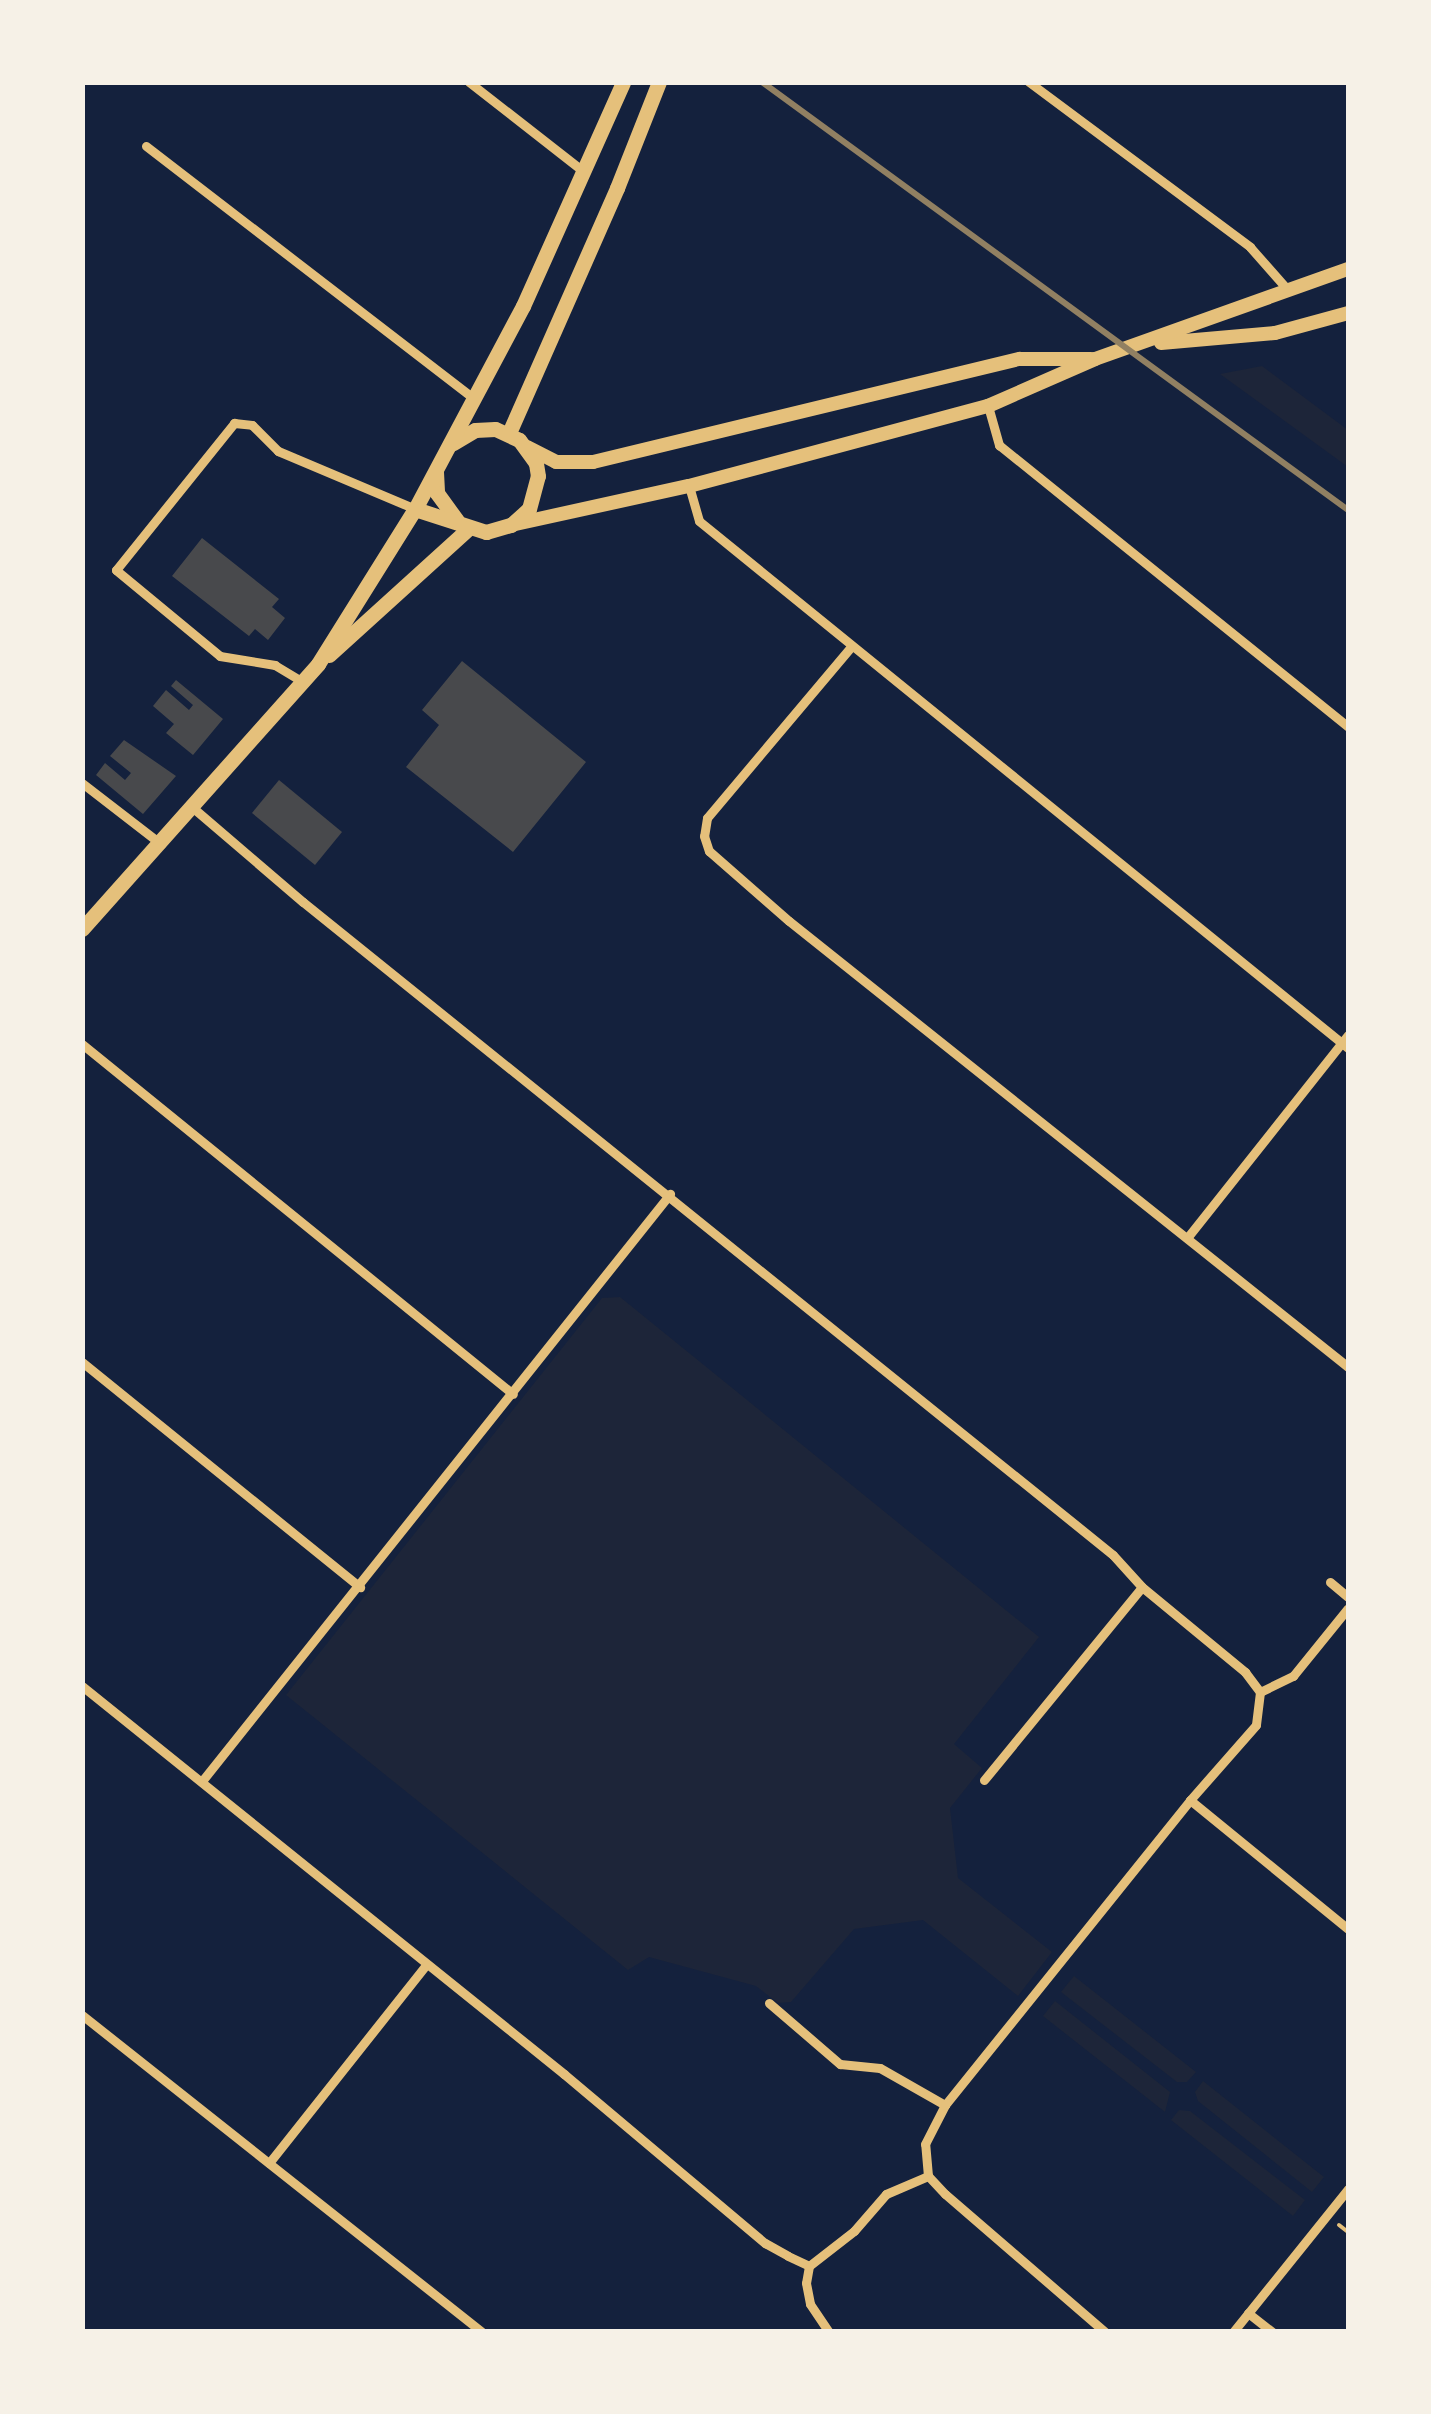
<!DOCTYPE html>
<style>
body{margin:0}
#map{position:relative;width:1431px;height:2414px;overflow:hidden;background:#14213d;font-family:Roboto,sans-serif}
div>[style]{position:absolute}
.green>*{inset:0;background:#1d2539}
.building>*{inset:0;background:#48494c}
.path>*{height:4px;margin:-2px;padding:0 2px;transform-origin:2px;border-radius:2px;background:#e5c07b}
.minor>*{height:9px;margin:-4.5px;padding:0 4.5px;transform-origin:4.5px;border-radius:4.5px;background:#e5c07b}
.secondary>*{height:14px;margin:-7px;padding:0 7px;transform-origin:7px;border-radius:7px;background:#e5c07b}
.primary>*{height:15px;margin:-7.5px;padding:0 7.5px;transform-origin:7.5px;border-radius:7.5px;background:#e5c07b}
.rail>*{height:6px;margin:-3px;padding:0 3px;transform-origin:3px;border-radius:3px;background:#918062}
span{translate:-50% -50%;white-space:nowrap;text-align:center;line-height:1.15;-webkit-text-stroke:9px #f6f1e7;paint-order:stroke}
.frame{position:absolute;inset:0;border:85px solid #f6f1e7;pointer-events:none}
</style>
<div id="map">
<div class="green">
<i style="clip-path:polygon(1262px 366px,1348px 430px,1348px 467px,1220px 374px)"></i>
<i style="clip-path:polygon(620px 1297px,1039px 1637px,954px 1744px,982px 1768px,950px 1808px,958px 1878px,1052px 1952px,1018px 1996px,923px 1920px,854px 1929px,791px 2002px,778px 2003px,756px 1986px,649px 1957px,628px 1970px,286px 1695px,602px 1298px)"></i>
<i style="clip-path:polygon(1074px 1976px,1196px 2072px,1187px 2082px,1177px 2082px,1061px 1992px)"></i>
<i style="clip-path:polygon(1055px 2001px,1170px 2092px,1165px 2112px,1043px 2016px)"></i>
<i style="clip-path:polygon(1203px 2081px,1324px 2177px,1312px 2192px,1198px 2101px,1195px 2092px)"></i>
<i style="clip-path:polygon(1179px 2110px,1190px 2111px,1305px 2200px,1293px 2216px,1171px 2120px)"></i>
</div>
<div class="building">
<i style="clip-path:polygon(202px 538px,279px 599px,272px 607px,285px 618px,268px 640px,255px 629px,249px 636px,172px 576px)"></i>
<i style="clip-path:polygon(462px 661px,586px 762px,513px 852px,406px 767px,439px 725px,422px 710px)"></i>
<i style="clip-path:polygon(176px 680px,223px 719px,193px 755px,166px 733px,174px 724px,153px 706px,166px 690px,189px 710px,193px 705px,171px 686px)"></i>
<i style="clip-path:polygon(124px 740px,176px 776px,143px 814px,96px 775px,105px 763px,125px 780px,131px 773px,110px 756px)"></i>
<i style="clip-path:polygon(279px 780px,342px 832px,315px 865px,252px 813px)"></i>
</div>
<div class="path">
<i style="left:1339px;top:2225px;width:11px;rotate:38deg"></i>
</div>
<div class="minor">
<i style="left:469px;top:82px;width:146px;rotate:38deg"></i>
<i style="left:1029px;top:82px;width:276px;rotate:36.7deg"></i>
<i style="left:1250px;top:247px;width:56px;rotate:48.6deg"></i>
<i style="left:146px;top:146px;width:414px;rotate:37.6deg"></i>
<i style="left:988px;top:406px;width:41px;rotate:74.2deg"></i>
<i style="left:999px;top:445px;width:449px;rotate:38.9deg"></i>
<i style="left:689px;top:486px;width:36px;rotate:74deg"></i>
<i style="left:699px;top:521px;width:836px;rotate:39.08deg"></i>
<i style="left:850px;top:648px;width:222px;rotate:130.1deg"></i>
<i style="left:707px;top:818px;width:18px;rotate:99deg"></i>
<i style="left:704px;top:836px;width:16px;rotate:72deg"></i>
<i style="left:709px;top:851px;width:106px;rotate:41.2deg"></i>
<i style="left:789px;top:921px;width:715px;rotate:38.58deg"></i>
<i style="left:303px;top:682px;width:33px;rotate:-149deg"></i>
<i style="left:275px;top:665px;width:56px;rotate:-170.7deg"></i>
<i style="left:220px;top:656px;width:135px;rotate:-140.4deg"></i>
<i style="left:116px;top:570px;width:189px;rotate:-51.2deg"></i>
<i style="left:234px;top:423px;width:18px;rotate:6deg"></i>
<i style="left:252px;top:425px;width:37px;rotate:45deg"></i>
<i style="left:278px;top:451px;width:149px;rotate:22.9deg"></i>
<i style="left:82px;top:783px;width:100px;rotate:37.7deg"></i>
<i style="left:192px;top:807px;width:146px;rotate:40.6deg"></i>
<i style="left:303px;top:902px;width:1040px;rotate:38.87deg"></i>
<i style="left:1113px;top:1555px;width:43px;rotate:47.8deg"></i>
<i style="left:1142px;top:1587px;width:134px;rotate:39.5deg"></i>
<i style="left:1245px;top:1672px;width:25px;rotate:53deg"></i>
<i style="left:1260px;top:1692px;width:33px;rotate:97deg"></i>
<i style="left:1256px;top:1725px;width:100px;rotate:131.3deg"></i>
<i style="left:1190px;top:1800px;width:204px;rotate:39.2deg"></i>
<i style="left:82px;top:1044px;width:555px;rotate:39.08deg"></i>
<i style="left:1187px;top:1238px;width:259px;rotate:-51.6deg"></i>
<i style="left:82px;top:1362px;width:358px;rotate:39deg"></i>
<i style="left:1330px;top:1582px;width:23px;rotate:40deg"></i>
<i style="left:82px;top:1686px;width:619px;rotate:38.83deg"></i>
<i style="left:564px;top:2074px;width:263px;rotate:40.1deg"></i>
<i style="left:765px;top:2243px;width:26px;rotate:29deg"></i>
<i style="left:788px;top:2256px;width:23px;rotate:25deg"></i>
<i style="left:809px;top:2266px;width:57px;rotate:-37.9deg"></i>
<i style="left:854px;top:2231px;width:49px;rotate:-49.1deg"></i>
<i style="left:886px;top:2194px;width:46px;rotate:-23.2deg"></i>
<i style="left:1260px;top:1692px;width:37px;rotate:-26deg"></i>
<i style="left:1293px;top:1676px;width:87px;rotate:-51deg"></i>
<i style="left:984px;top:1780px;width:249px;rotate:-50.7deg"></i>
<i style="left:202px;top:1781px;width:751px;rotate:-51.44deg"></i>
<i style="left:769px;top:2003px;width:94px;rotate:40.7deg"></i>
<i style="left:840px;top:2064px;width:40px;rotate:5.7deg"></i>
<i style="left:880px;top:2068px;width:75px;rotate:29.6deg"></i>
<i style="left:82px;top:2015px;width:510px;rotate:38.4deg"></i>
<i style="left:269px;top:2163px;width:253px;rotate:-51.6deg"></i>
<i style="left:809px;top:2266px;width:17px;rotate:100deg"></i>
<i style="left:806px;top:2283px;width:21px;rotate:79deg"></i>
<i style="left:810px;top:2304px;width:34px;rotate:56deg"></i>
<i style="left:1248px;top:2313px;width:31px;rotate:38deg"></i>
<i style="left:1105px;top:2332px;width:211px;rotate:-139.2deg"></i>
<i style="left:945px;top:2194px;width:25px;rotate:-133deg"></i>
<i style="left:928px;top:2176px;width:32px;rotate:-95deg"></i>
<i style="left:925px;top:2144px;width:44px;rotate:-62.9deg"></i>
<i style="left:945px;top:2105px;width:391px;rotate:-51.2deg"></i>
<i style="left:1233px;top:2332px;width:184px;rotate:-51.2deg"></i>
</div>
<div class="secondary">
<i style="left:1161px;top:343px;width:114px;rotate:-5deg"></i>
<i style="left:1275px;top:333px;width:76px;rotate:-15.3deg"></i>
<i style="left:527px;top:447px;width:33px;rotate:27deg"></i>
<i style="left:556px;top:462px;width:37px"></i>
<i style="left:593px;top:462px;width:439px;rotate:-13.6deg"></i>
<i style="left:1020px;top:359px;width:71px"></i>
<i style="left:511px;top:525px;width:182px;rotate:-12.4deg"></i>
<i style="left:689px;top:486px;width:310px;rotate:-15deg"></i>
<i style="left:988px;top:406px;width:117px;rotate:-23.7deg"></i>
<i style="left:1095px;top:359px;width:269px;rotate:-19.6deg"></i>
</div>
<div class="primary">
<i style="left:509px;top:433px;width:268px;rotate:-66.2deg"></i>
<i style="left:617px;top:188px;width:114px;rotate:-68.4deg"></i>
<i style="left:436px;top:472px;width:21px;rotate:87deg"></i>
<i style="left:437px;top:493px;width:34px;rotate:54deg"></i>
<i style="left:415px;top:509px;width:75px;rotate:17.9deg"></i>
<i style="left:486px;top:532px;width:26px;rotate:-16deg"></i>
<i style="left:511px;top:525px;width:24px;rotate:-42deg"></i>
<i style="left:529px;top:509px;width:34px;rotate:-75deg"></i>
<i style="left:538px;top:476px;width:13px;rotate:-99deg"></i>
<i style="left:536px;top:463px;width:29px;rotate:-126deg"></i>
<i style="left:519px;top:440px;width:26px;rotate:-155deg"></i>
<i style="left:495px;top:429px;width:20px;rotate:177deg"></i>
<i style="left:475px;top:430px;width:26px;rotate:149deg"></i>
<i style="left:329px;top:655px;width:189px;rotate:-42.2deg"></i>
<i style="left:82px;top:929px;width:355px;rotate:-48.3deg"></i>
<i style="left:318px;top:664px;width:183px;rotate:-58deg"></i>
<i style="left:415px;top:509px;width:230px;rotate:-62deg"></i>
<i style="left:523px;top:306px;width:245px;rotate:-65.9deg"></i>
</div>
<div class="rail">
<i style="left:762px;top:82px;width:726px;rotate:36.14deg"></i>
</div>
<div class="frame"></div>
</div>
